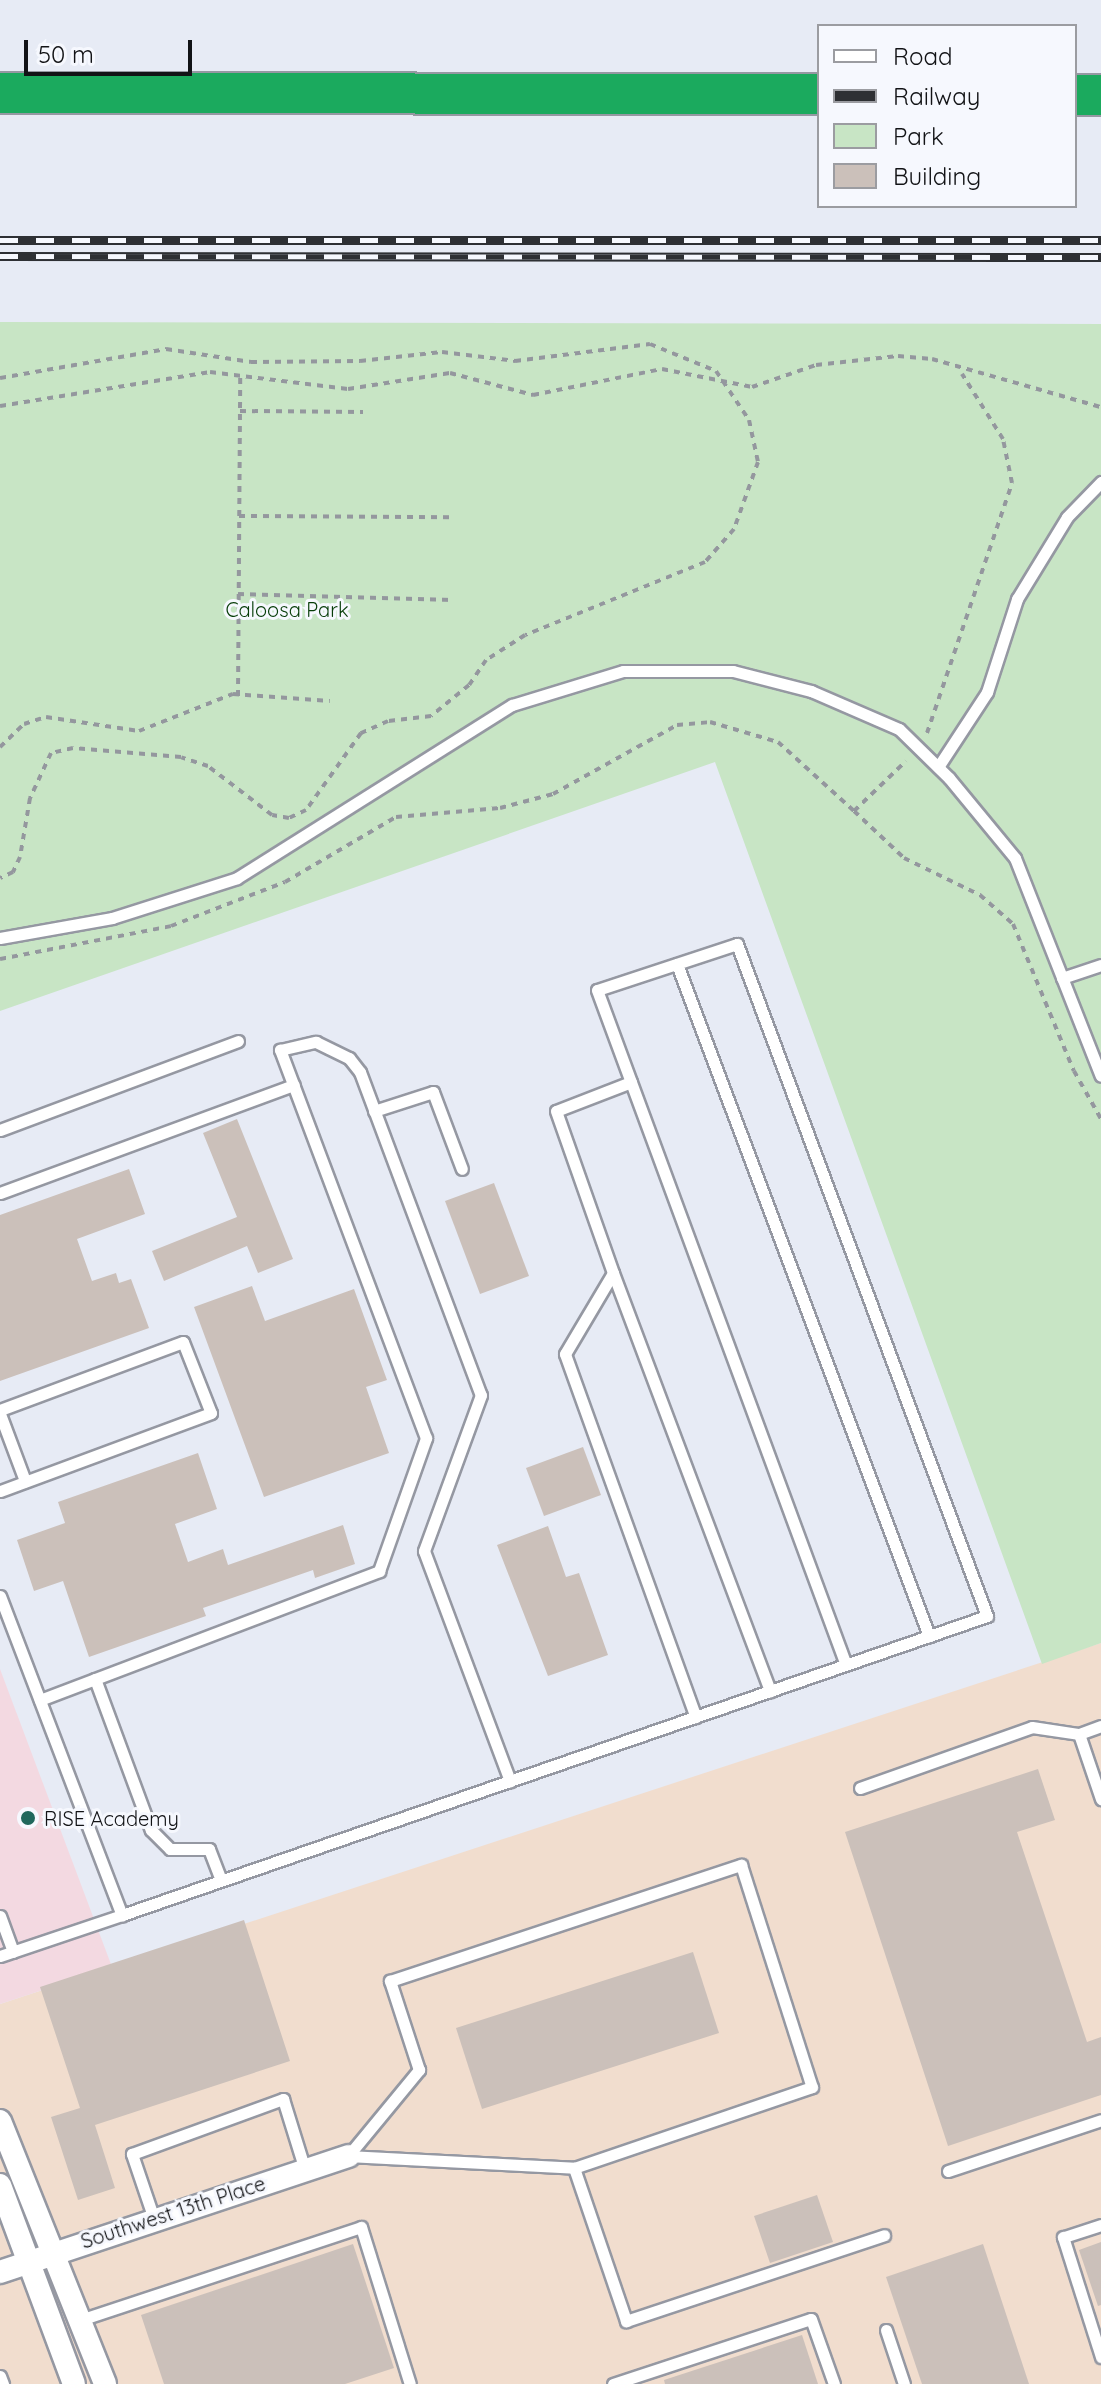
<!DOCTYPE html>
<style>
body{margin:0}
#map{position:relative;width:1101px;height:2384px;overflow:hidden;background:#e7ebf5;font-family:Quicksand,sans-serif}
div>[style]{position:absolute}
.industrial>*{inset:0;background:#f1ddce}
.education>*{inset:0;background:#f3d9e1}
.green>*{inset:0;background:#c8e5c5}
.building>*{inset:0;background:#cbc0ba}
.path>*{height:4px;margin-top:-2px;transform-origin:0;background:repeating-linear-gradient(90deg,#94979e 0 6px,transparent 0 12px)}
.roads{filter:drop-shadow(2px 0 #9598a2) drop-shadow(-2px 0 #9598a2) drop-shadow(0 2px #9598a2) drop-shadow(0 -2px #9598a2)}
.service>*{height:11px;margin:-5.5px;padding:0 5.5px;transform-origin:5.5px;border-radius:5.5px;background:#fff}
.minor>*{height:22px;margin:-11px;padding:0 11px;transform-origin:11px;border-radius:11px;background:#fff}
.motorway>*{height:40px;margin:-20px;padding:0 20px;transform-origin:20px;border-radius:20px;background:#1baa5e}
.rail>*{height:9px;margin-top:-4.5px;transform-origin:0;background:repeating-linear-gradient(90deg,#f6f8fe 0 18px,#2e3034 0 36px);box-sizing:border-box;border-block:2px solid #2e3034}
.dots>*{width:22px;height:22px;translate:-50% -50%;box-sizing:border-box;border:4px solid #f6f8fe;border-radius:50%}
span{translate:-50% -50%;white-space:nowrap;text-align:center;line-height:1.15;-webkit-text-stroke:6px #f6f8fe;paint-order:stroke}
.park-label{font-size:20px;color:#073d08}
.poi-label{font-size:20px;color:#121316}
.left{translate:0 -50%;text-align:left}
.street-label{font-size:20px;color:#121316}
.legend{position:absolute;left:817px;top:24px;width:260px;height:184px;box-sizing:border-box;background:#f6f8fe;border:2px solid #9b9ca1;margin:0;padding:10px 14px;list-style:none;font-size:24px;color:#121316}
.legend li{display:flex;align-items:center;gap:16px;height:40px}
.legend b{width:40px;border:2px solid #9b9ca1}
.scale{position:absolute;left:24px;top:40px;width:168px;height:36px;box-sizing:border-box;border:4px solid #121316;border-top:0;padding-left:10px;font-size:24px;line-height:28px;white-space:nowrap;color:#121316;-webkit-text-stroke:6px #f6f8fe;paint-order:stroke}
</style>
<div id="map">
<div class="industrial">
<i style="clip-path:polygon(1101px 1643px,1101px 2384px,0 2384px,0 2004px)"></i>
</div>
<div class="education">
<i style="clip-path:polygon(0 1669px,112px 1967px,0 2004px)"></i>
</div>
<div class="green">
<i style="clip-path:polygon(0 322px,1101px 324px,1101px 1643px,1042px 1664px,715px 762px,0 1011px)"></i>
</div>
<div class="building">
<i style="clip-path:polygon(237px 1119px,293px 1259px,258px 1273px,247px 1246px,164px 1281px,152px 1251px,237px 1217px,203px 1133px)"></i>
<i style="clip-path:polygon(129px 1169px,145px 1214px,77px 1239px,92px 1281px,116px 1273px,119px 1283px,131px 1279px,149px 1328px,0 1381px,0 1215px)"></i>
<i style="clip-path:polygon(494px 1183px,529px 1276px,480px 1294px,445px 1201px)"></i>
<i style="clip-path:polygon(252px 1286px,265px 1321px,354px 1289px,387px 1380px,366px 1387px,389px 1453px,264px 1497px,194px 1307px)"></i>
<i style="clip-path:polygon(583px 1447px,601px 1495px,544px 1516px,526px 1468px)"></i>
<i style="clip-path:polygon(198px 1453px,217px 1509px,175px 1524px,188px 1562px,223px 1549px,228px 1565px,343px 1525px,355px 1564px,315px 1578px,313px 1570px,203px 1608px,206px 1616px,89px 1657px,63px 1581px,34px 1591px,17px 1540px,65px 1523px,58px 1502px)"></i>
<i style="clip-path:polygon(548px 1526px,566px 1577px,579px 1573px,608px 1655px,548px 1676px,497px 1545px)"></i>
<i style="clip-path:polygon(1038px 1769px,1055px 1820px,1017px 1832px,1087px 2042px,1101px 2037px,1101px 2095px,948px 2146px,845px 1832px)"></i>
<i style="clip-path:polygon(244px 1920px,290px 2061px,95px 2125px,115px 2188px,78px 2200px,51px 2117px,80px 2108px,40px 1987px)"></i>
<i style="clip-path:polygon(693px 1952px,719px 2033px,482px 2109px,456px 2028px)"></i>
<i style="clip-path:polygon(817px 2195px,833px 2242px,770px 2263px,754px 2216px)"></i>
<i style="clip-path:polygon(1101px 2242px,1101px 2305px,1098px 2306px,1079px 2250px)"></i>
<i style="clip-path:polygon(353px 2244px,394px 2368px,345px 2384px,164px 2384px,141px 2315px)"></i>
<i style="clip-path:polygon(983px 2244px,1029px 2384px,922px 2384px,886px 2277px)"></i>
<i style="clip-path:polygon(802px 2335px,818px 2384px,665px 2384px,664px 2380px)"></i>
</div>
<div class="path">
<i style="left:0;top:378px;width:169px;rotate:-9.9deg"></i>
<i style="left:166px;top:349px;width:86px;rotate:8.7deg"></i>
<i style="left:251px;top:362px;width:109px;rotate:-0.5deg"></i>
<i style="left:360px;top:361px;width:82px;rotate:-6.3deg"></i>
<i style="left:442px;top:352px;width:74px;rotate:7deg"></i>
<i style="left:515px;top:361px;width:136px;rotate:-7.2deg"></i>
<i style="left:650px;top:344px;width:71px;rotate:22.2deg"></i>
<i style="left:716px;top:371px;width:59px;rotate:56deg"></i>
<i style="left:749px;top:420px;width:43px;rotate:77.9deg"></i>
<i style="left:758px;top:462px;width:71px;rotate:109.7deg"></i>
<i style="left:734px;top:529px;width:44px;rotate:131.3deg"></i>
<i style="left:705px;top:562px;width:194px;rotate:157.9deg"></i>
<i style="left:525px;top:635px;width:46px;rotate:147.3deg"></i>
<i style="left:486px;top:660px;width:30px;rotate:124deg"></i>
<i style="left:469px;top:685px;width:49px;rotate:140.8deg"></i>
<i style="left:431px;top:716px;width:43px;rotate:173.4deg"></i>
<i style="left:388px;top:721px;width:30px;rotate:156deg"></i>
<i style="left:361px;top:733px;width:95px;rotate:125.5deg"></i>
<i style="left:306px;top:810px;width:19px;rotate:155deg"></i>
<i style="left:289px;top:818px;width:17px;rotate:-170deg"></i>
<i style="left:272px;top:815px;width:81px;rotate:-142.6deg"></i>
<i style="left:208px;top:766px;width:28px;rotate:-162deg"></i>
<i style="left:181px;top:757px;width:108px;rotate:-175.2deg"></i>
<i style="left:73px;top:748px;width:23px;rotate:167deg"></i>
<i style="left:51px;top:753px;width:50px;rotate:115deg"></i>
<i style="left:30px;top:798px;width:60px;rotate:99.6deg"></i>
<i style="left:20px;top:857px;width:17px;rotate:115deg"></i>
<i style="left:13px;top:872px;width:14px;rotate:155deg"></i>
<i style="left:0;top:406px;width:213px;rotate:-9.2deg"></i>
<i style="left:210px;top:372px;width:139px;rotate:7deg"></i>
<i style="left:348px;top:389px;width:103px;rotate:-8.9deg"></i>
<i style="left:450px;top:373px;width:86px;rotate:14.8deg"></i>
<i style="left:533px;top:395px;width:132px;rotate:-11.4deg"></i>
<i style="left:662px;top:369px;width:92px;rotate:11.3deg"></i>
<i style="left:752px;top:387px;width:68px;rotate:-19deg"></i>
<i style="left:816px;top:365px;width:82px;rotate:-6.3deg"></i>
<i style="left:898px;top:356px;width:34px;rotate:5deg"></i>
<i style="left:932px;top:359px;width:176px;rotate:15.9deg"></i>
<i style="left:240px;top:411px;width:123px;rotate:0.5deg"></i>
<i style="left:239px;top:516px;width:215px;rotate:0.3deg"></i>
<i style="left:238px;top:594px;width:215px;rotate:1.6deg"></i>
<i style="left:238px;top:696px;width:321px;rotate:-89.6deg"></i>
<i style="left:927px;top:733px;width:264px;rotate:-71.2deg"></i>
<i style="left:1012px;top:483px;width:45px;rotate:-101.6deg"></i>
<i style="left:1003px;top:439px;width:77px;rotate:-122.2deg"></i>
<i style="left:0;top:747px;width:33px;rotate:-44deg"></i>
<i style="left:24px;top:724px;width:23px;rotate:-18deg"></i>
<i style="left:46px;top:717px;width:94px;rotate:8.6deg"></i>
<i style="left:139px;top:731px;width:101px;rotate:-21.5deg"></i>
<i style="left:233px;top:694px;width:97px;rotate:4.1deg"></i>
<i style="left:854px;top:811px;width:69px;rotate:43.2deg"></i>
<i style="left:904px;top:858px;width:85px;rotate:26deg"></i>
<i style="left:980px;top:895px;width:44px;rotate:41.3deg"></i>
<i style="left:1013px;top:924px;width:159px;rotate:67.5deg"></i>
<i style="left:1074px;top:1071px;width:55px;rotate:60.6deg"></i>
<i style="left:0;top:959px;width:174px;rotate:-10.9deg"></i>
<i style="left:171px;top:926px;width:122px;rotate:-21.1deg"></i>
<i style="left:285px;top:882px;width:129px;rotate:-30.4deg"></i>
<i style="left:396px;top:817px;width:104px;rotate:-4.9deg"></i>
<i style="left:500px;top:808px;width:55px;rotate:-14.8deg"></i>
<i style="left:553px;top:794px;width:142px;rotate:-29.1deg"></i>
<i style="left:677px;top:725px;width:33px;rotate:-5deg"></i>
<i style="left:710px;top:722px;width:71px;rotate:16.4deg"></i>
<i style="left:778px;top:742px;width:103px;rotate:42.2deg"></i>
<i style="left:854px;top:811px;width:72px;rotate:-43.9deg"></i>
</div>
<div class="roads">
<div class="service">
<i style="left:938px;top:767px;width:90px;rotate:-56.8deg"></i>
<i style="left:987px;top:692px;width:98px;rotate:-72.1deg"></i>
<i style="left:1017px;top:599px;width:96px;rotate:-58.6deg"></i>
<i style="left:1067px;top:517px;width:49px;rotate:-45.8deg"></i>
<i style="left:0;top:938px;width:114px;rotate:-10.1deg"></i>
<i style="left:112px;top:918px;width:131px;rotate:-17.7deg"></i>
<i style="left:237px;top:878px;width:325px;rotate:-32.2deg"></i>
<i style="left:512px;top:705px;width:116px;rotate:-17deg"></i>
<i style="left:623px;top:671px;width:110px"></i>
<i style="left:733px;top:671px;width:81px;rotate:14.4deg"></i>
<i style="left:811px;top:691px;width:96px;rotate:23.4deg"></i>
<i style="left:899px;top:729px;width:70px;rotate:44.4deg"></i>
<i style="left:949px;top:778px;width:104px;rotate:50.5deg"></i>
<i style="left:1015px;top:858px;width:234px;rotate:68.5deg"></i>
<i style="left:677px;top:964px;width:718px;rotate:69.44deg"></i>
<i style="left:1062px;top:978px;width:41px;rotate:-18.4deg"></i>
<i style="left:631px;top:1082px;width:80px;rotate:158.9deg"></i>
<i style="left:556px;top:1111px;width:172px;rotate:70.6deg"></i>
<i style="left:613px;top:1273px;width:94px;rotate:120.7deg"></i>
<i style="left:565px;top:1354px;width:386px;rotate:70.2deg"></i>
<i style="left:374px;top:1111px;width:62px;rotate:-17.9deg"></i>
<i style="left:433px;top:1092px;width:82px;rotate:69.4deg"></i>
<i style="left:0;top:1130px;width:254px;rotate:-20.5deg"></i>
<i style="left:0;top:1193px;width:313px;rotate:-20.2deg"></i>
<i style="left:613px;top:1273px;width:447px;rotate:69.4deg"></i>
<i style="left:0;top:1410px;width:195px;rotate:-20.4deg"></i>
<i style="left:183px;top:1342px;width:76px;rotate:68.5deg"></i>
<i style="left:211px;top:1413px;width:225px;rotate:159.7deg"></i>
<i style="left:0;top:1414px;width:72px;rotate:69.5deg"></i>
<i style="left:0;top:1596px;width:342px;rotate:69.1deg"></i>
<i style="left:95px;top:1679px;width:161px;rotate:69.7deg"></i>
<i style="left:151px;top:1830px;width:27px;rotate:45deg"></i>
<i style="left:170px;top:1849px;width:39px"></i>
<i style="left:209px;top:1849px;width:33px;rotate:69deg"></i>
<i style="left:40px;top:1700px;width:363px;rotate:-20.8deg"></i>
<i style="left:379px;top:1571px;width:141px;rotate:-70.5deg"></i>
<i style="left:426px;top:1438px;width:415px;rotate:-110.6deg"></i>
<i style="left:280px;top:1050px;width:37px;rotate:-13deg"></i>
<i style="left:316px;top:1042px;width:37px;rotate:26deg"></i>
<i style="left:349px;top:1058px;width:18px;rotate:52deg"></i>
<i style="left:360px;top:1072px;width:345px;rotate:69.5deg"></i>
<i style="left:481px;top:1395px;width:166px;rotate:110.1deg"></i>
<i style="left:424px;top:1551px;width:246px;rotate:69.5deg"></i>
<i style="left:1101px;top:1726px;width:23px;rotate:160deg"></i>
<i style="left:1079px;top:1734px;width:69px;rotate:71.3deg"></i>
<i style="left:860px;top:1788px;width:182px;rotate:-19.5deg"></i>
<i style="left:1032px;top:1727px;width:48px;rotate:8.5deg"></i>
<i style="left:0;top:1916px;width:38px;rotate:70deg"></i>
<i style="left:0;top:1956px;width:129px;rotate:-18.6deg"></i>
<i style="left:122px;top:1915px;width:915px;rotate:-19.07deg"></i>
<i style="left:987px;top:1616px;width:717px;rotate:-110.41deg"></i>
<i style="left:737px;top:944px;width:147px;rotate:161.8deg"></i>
<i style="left:597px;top:990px;width:719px;rotate:69.75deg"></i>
<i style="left:348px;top:2156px;width:112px;rotate:-50.5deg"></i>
<i style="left:419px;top:2070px;width:94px;rotate:-108deg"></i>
<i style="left:390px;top:1981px;width:370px;rotate:-18.3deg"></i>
<i style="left:741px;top:1865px;width:233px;rotate:72.3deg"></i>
<i style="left:812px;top:2087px;width:251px;rotate:161.2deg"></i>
<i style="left:348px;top:2156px;width:226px;rotate:3deg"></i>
<i style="left:574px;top:2168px;width:162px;rotate:71.2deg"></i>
<i style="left:626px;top:2321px;width:272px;rotate:-18.4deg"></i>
<i style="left:948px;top:2171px;width:161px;rotate:-18.4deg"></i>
<i style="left:154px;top:2219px;width:69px;rotate:-108.7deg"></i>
<i style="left:132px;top:2154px;width:161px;rotate:-20deg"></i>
<i style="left:283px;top:2099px;width:74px;rotate:72.8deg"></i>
<i style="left:1101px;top:2225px;width:40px;rotate:162deg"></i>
<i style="left:1063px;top:2237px;width:126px;rotate:72.4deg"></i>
<i style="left:77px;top:2321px;width:299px;rotate:-18.3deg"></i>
<i style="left:361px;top:2227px;width:164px;rotate:72.7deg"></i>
<i style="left:886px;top:2330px;width:57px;rotate:71.6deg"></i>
<i style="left:0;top:2376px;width:9px;rotate:69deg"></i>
<i style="left:613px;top:2384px;width:208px;rotate:-18.2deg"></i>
<i style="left:811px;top:2319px;width:69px;rotate:70.5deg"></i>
</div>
<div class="minor">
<i style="left:0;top:2121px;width:283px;rotate:68.2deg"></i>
<i style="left:0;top:2185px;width:212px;rotate:69.6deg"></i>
<i style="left:0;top:2272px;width:367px;rotate:-18.4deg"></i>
</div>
<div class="motorway">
<i style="left:0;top:93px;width:819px;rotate:0.07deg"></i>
<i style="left:1075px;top:95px;width:26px"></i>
</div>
</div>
<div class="rail">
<i style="left:0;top:240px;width:1101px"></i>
<i style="left:0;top:256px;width:1101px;rotate:0.05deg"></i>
</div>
<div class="dots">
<i style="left:28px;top:1818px;background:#20675c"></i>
</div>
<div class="park-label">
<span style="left:287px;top:609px">Caloosa Park</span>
</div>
<div class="poi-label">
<span class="left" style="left:44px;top:1818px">RISE Academy</span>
</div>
<div class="street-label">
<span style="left:173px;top:2212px;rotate:-18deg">Southwest 13th Place</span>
</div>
<ul class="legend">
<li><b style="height:10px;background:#fff"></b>Road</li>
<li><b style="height:10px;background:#2e3034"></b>Railway</li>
<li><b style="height:22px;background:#c8e5c5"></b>Park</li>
<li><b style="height:22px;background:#cbc0ba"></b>Building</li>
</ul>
<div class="scale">50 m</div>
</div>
